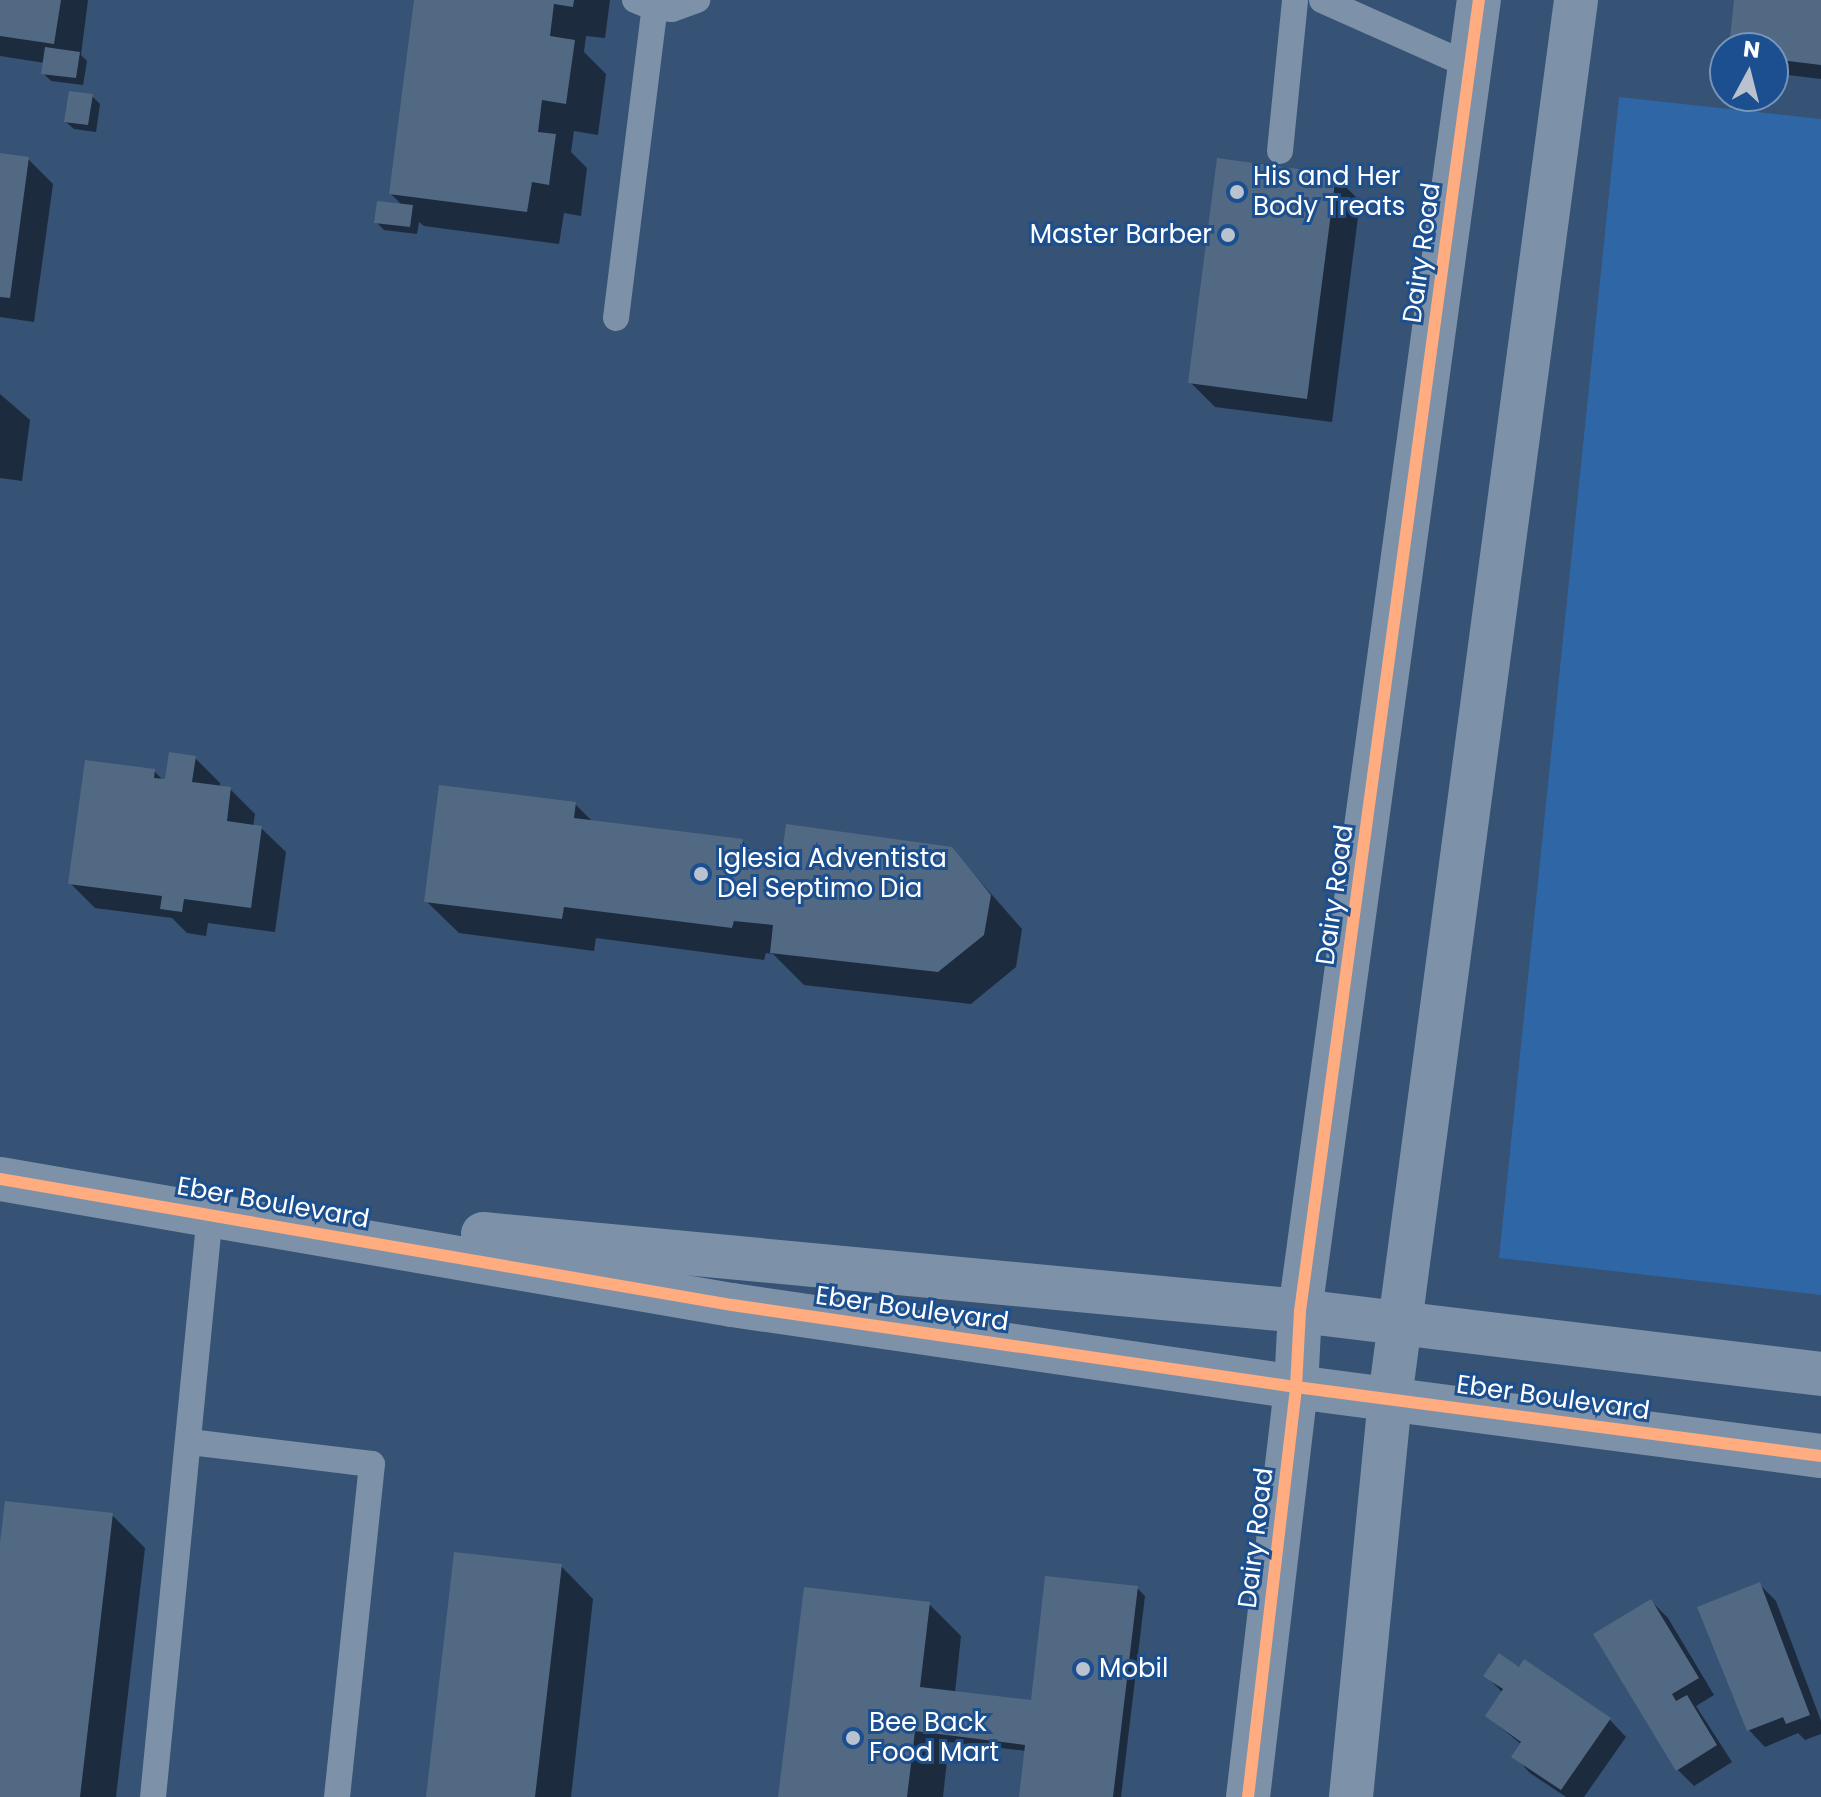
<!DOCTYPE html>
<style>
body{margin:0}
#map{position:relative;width:1821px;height:1797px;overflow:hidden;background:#365274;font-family:Poppins,sans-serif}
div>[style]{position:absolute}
.green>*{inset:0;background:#2f66a5}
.shadow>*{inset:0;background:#0007}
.building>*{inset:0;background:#526984}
.service>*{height:26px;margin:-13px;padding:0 13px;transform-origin:13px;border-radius:13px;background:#7d92a8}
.tertiary>*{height:44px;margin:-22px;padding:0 22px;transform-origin:22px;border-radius:22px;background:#7d92a8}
.cycleway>*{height:12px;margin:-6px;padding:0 6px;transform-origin:6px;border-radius:6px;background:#ffac80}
.dots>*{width:22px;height:22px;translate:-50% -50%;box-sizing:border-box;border:4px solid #1b4f8f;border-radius:50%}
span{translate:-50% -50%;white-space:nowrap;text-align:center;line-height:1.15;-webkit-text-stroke:6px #1b4f8f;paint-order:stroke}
.poi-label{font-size:26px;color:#fff}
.left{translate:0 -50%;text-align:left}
.right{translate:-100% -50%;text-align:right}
.street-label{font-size:26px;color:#fff}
.north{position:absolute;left:1709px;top:32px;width:80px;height:80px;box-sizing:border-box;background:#1b4f8f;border:2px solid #7695bc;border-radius:50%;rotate:7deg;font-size:22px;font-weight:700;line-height:32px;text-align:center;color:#fff}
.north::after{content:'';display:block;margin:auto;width:28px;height:36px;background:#b9c2ce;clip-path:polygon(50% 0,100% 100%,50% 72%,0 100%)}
</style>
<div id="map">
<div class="green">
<i style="clip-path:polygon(1619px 97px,1821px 119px,1821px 1295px,1499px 1258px)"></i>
</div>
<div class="shadow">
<i style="clip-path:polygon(0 0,88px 0,81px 55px,87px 61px,83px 85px,51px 81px,43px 73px,45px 63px,0 56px)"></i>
<i style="clip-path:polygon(416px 0,610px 0,605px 38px,586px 36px,584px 52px,606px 74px,598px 135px,574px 131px,571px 152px,587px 168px,581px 216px,564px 213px,559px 244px,424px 226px,419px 222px,417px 234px,384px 230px,376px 222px,403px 206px,391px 194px)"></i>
<i style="clip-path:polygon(1736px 0,1821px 0,1821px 79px,1773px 73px,1773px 48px,1731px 48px)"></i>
<i style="clip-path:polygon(92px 96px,100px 104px,96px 132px,74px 129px,66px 122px)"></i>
<i style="clip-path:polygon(0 155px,28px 159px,53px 184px,34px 322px,0 317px)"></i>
<i style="clip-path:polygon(1335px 176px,1360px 201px,1332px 422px,1215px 407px,1190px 382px)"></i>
<i style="clip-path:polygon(0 394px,30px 420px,22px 481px,0 478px)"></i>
<i style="clip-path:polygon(195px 758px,220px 783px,220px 788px,230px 789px,255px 814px,253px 827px,261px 828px,286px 852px,275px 932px,208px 923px,206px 936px,187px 933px,172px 918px,95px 908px,70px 883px,154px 771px,164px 781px)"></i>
<i style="clip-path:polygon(575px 804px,594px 823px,742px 841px,753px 852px,784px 856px,952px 849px,1022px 929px,1016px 967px,971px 1004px,804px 985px,773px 954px,766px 953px,764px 960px,596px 938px,594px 951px,459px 933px,426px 901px)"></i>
<i style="clip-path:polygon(112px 1515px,145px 1548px,116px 1797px,0 1797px,0 1561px)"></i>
<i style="clip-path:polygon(561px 1566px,593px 1599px,571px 1797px,428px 1797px)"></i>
<i style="clip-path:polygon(1760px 1585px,1776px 1601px,1821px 1721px,1821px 1734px,1805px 1740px,1798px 1733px,1765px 1747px,1749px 1730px)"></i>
<i style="clip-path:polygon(1137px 1588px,1145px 1596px,1121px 1797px,1021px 1797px,1027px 1751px,949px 1742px,943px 1797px,780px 1797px,929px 1604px,961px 1636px,955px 1693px,1033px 1702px)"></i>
<i style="clip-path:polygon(1651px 1601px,1668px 1618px,1714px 1695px,1696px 1706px,1732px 1762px,1694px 1786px,1677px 1769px)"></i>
<i style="clip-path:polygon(1486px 1676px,1610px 1720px,1626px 1737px,1584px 1797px,1566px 1797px,1530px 1773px,1514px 1756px,1522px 1745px,1487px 1716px,1503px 1693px)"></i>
</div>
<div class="building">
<i style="clip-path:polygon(0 0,61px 0,54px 44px,0 36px)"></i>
<i style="clip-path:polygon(414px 0,574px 0,573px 7px,554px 4px,550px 36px,575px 40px,566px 104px,542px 100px,538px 132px,556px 134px,549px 185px,532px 182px,527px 212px,389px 194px)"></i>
<i style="clip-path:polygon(1734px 0,1821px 0,1821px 65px,1773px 59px,1773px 48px,1729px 48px)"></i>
<i style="clip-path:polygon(45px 47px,80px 52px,76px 78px,41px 74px)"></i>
<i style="clip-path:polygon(69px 91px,93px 94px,88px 125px,64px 122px)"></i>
<i style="clip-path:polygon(0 153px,29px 157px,10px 298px,0 297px)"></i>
<i style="clip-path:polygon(1217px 158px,1336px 174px,1307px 399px,1188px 383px)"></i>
<i style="clip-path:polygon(377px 201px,413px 205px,410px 227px,374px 223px)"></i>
<i style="clip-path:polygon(169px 752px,196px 756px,192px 782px,231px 787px,227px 821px,262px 826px,251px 908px,184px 899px,182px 912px,160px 909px,162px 896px,68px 884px,85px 760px,155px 769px,154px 778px,165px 779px)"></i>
<i style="clip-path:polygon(439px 785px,576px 802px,574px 818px,743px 839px,742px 848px,782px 854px,786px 824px,952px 847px,991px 895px,984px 935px,938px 972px,770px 953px,773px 925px,734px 921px,732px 928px,564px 907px,562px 919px,424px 902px)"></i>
<i style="clip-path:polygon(5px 1501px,113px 1513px,80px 1797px,0 1797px,0 1543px)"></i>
<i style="clip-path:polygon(454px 1552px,562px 1564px,535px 1797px,426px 1797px)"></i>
<i style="clip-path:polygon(1045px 1576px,1138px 1586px,1113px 1797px,1019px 1797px,1025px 1745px,915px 1731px,907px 1797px,778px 1797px,804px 1587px,930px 1602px,920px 1687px,1031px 1700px)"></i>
<i style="clip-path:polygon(1760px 1582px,1810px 1715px,1786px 1724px,1783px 1717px,1747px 1731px,1697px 1607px)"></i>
<i style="clip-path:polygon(1651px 1599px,1699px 1678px,1672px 1694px,1676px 1701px,1687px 1695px,1717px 1745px,1676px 1771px,1593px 1634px)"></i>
<i style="clip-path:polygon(1499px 1653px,1519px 1667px,1524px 1659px,1611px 1718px,1561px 1790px,1511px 1757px,1521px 1742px,1485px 1716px,1503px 1689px,1483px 1676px)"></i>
</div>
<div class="service">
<i style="left:635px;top:0;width:18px;rotate:22deg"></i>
<i style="left:652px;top:7px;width:20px;rotate:6deg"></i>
<i style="left:672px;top:9px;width:27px;rotate:-20deg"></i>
<i style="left:1322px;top:0;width:162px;rotate:24deg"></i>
<i style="left:1280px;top:151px;width:152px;rotate:-84.3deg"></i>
<i style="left:616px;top:318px;width:313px;rotate:-82.9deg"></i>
<i style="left:190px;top:1442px;width:183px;rotate:6.9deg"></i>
<i style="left:372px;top:1464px;width:335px;rotate:96deg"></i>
<i style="left:153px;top:1797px;width:586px;rotate:-84.42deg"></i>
</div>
<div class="tertiary">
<i style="left:0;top:1179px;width:743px;rotate:9.77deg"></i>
<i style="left:732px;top:1305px;width:570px;rotate:8.27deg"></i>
<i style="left:1296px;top:1387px;width:530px;rotate:7.49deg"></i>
<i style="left:483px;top:1234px;width:821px;rotate:5.38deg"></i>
<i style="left:1300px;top:1311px;width:525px;rotate:6.89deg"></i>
<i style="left:1248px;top:1797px;width:413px;rotate:-83.3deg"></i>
<i style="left:1296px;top:1387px;width:76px;rotate:-87deg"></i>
<i style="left:1300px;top:1311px;width:1323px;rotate:-82.23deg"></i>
<i style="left:1351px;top:1797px;width:401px;rotate:-84.4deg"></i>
<i style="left:1390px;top:1398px;width:1410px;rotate:-82.42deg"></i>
</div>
<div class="cycleway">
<i style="left:0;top:1179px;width:743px;rotate:9.77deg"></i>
<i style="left:732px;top:1305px;width:570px;rotate:8.27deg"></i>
<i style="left:1296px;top:1387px;width:530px;rotate:7.49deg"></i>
<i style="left:1248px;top:1797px;width:413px;rotate:-83.3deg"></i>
<i style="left:1296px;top:1387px;width:76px;rotate:-87deg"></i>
<i style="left:1300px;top:1311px;width:1323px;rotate:-82.23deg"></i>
</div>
<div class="dots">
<i style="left:1237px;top:192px;background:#b9c2ce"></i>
<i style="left:1228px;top:235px;background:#b9c2ce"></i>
<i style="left:701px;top:874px;background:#b9c2ce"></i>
<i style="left:1083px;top:1669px;background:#b9c2ce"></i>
<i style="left:853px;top:1738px;background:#b9c2ce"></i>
</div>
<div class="poi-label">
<span class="left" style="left:1253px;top:192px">His and Her<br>Body Treats</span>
<span class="right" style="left:1212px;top:235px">Master Barber</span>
<span class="left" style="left:717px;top:874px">Iglesia Adventista<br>Del Septimo Dia</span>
<span class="left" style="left:1099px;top:1669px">Mobil</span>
<span class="left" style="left:869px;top:1738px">Bee Back<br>Food Mart</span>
</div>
<div class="street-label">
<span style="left:1422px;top:253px;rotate:-82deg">Dairy Road</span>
<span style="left:1335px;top:895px;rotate:-82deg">Dairy Road</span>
<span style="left:273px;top:1203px;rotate:10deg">Eber Boulevard</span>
<span style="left:912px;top:1309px;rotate:8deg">Eber Boulevard</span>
<span style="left:1553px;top:1398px;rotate:8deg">Eber Boulevard</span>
<span style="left:1256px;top:1538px;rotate:-83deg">Dairy Road</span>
</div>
<div class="north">N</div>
</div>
